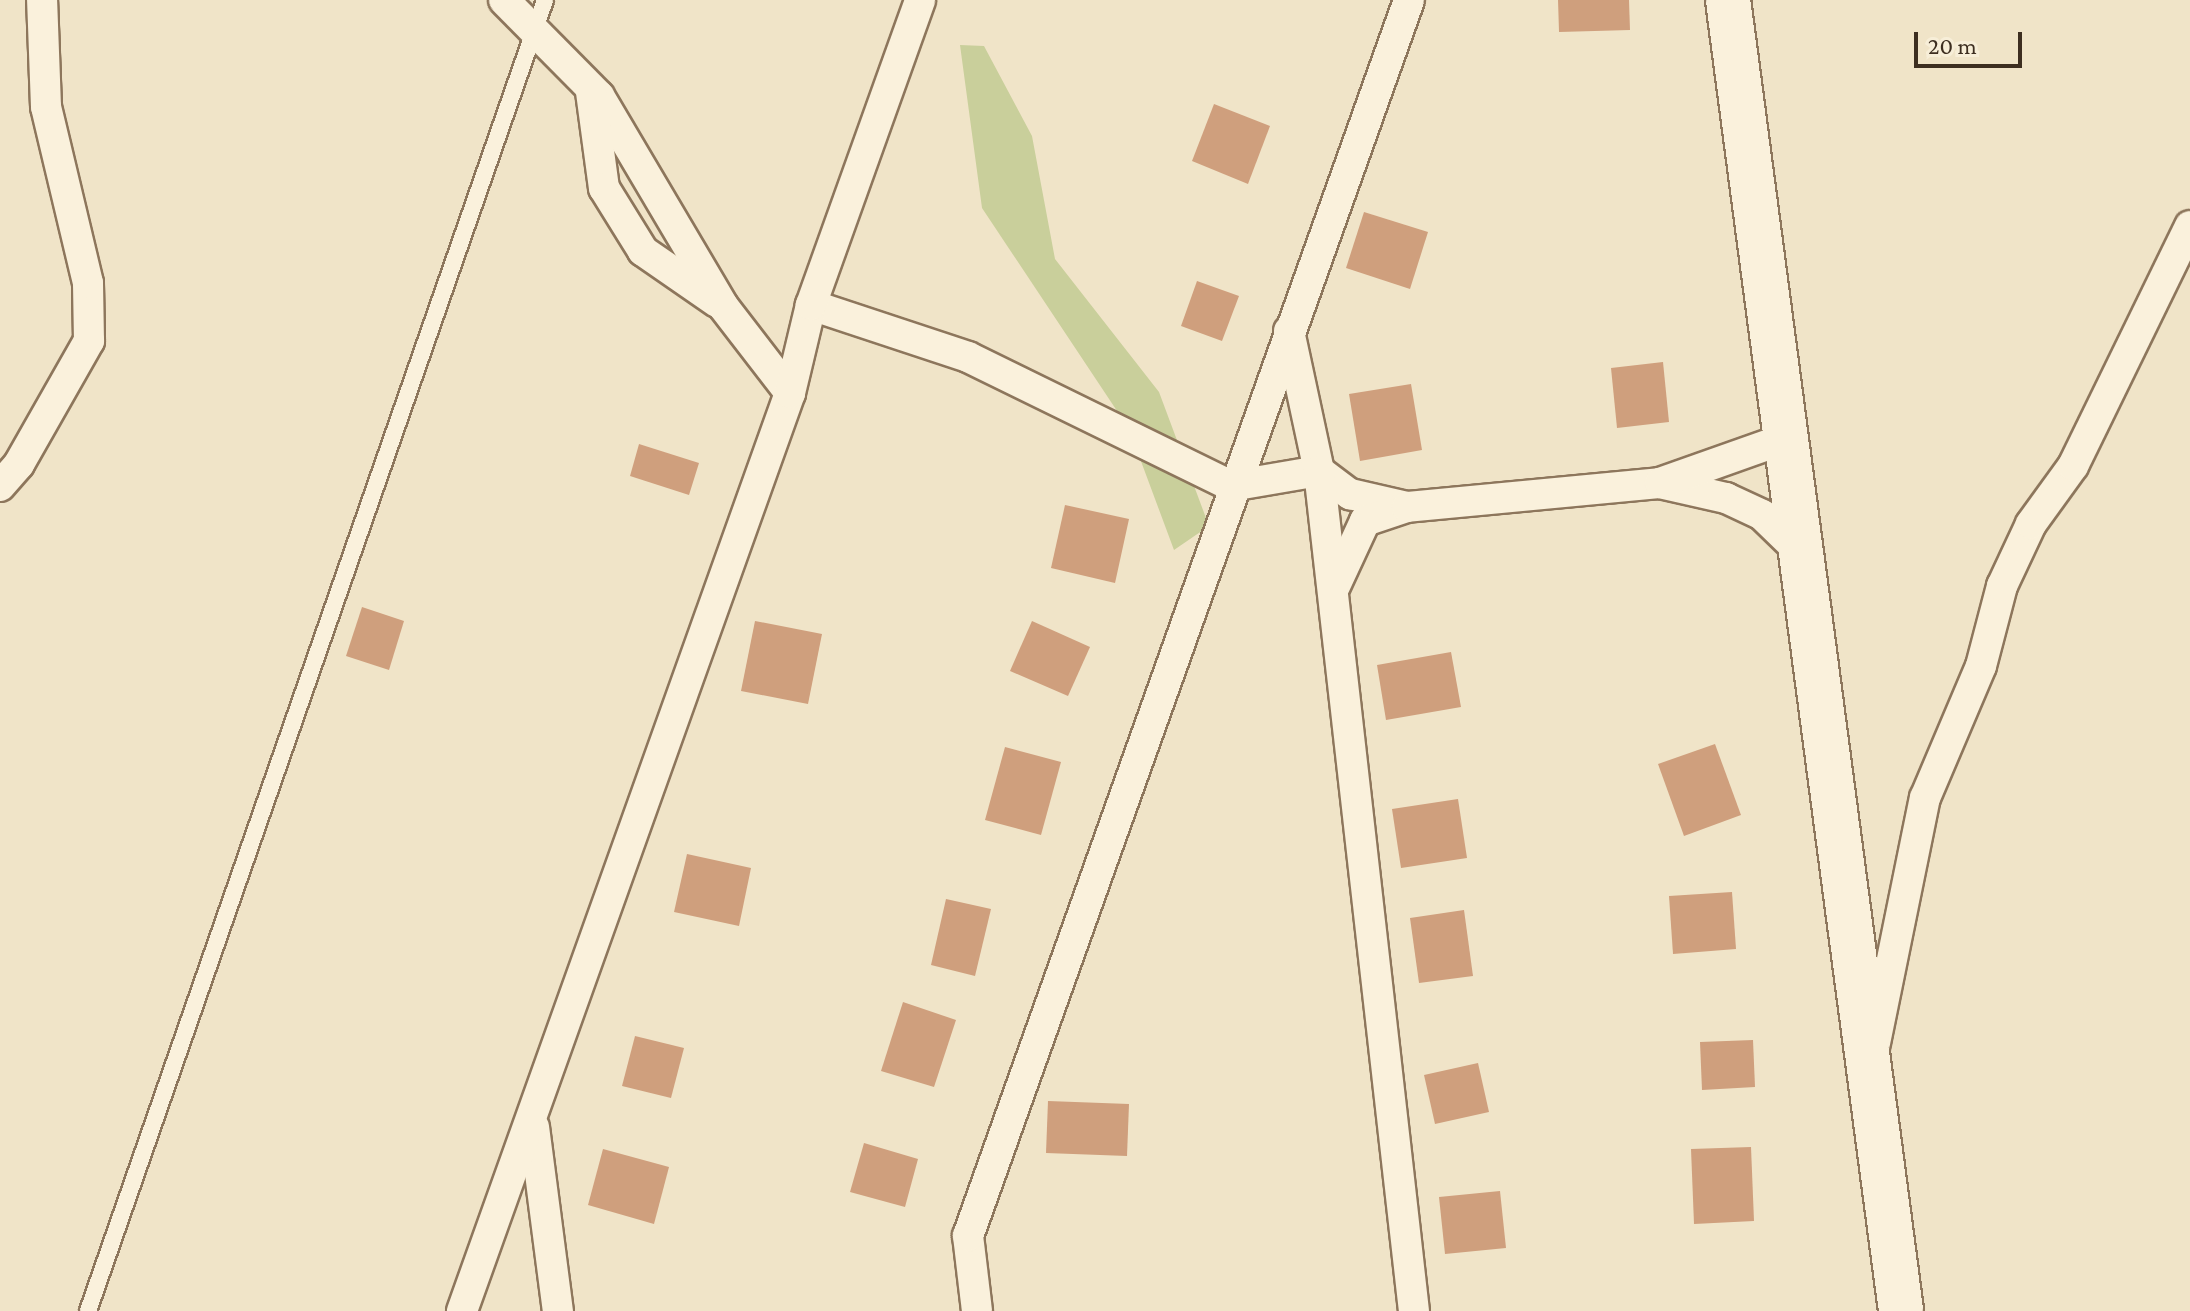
<!DOCTYPE html>
<style>
body{margin:0}
#map{position:relative;width:2190px;height:1311px;overflow:hidden;background:#f0e4c8;font-family:"Crimson Pro",serif}
div>[style]{position:absolute}
.green>*{inset:0;background:#c9cf9b}
.building>*{inset:0;background:#cf9f7d}
.roads{filter:drop-shadow(2px 0 #8d765c) drop-shadow(-2px 0 #8d765c) drop-shadow(0 2px #8d765c) drop-shadow(0 -2px #8d765c)}
.lane>*{height:16px;margin:-8px;padding:0 8px;transform-origin:8px;border-radius:8px;background:#faf1dc}
.street>*{height:30px;margin:-15px;padding:0 15px;transform-origin:15px;border-radius:15px;background:#faf1dc}
.secondary>*{height:44px;margin:-22px;padding:0 22px;transform-origin:22px;border-radius:22px;background:#faf1dc}
span{translate:-50% -50%;white-space:nowrap;text-align:center;line-height:1.15;-webkit-text-stroke:7px #f7eed8;paint-order:stroke}
.scale{position:absolute;left:1914px;top:32px;width:108px;height:36px;box-sizing:border-box;border:4px solid #3d2e20;border-top:0;padding-left:10px;font-size:24px;line-height:28px;white-space:nowrap;color:#3d2e20;-webkit-text-stroke:6px #f7eed8;paint-order:stroke}
</style>
<div id="map">
<div class="green">
<i style="clip-path:polygon(960px 45px,984px 46px,1032px 136px,1055px 259px,1159px 392px,1209px 526px,1174px 550px,1129px 429px,982px 208px)"></i>
</div>
<div class="building">
<i style="clip-path:polygon(1558px 0,1629px 0,1630px 30px,1559px 32px)"></i>
<i style="clip-path:polygon(1214px 104px,1270px 126px,1248px 184px,1192px 161px)"></i>
<i style="clip-path:polygon(1364px 212px,1428px 232px,1410px 289px,1346px 268px)"></i>
<i style="clip-path:polygon(1197px 281px,1239px 296px,1222px 341px,1181px 326px)"></i>
<i style="clip-path:polygon(1663px 362px,1669px 422px,1617px 428px,1611px 368px)"></i>
<i style="clip-path:polygon(1411px 384px,1422px 450px,1360px 461px,1349px 394px)"></i>
<i style="clip-path:polygon(639px 444px,699px 463px,689px 495px,630px 476px)"></i>
<i style="clip-path:polygon(1065px 505px,1129px 519px,1115px 583px,1051px 568px)"></i>
<i style="clip-path:polygon(362px 607px,404px 621px,389px 670px,346px 656px)"></i>
<i style="clip-path:polygon(755px 621px,822px 634px,808px 704px,741px 691px)"></i>
<i style="clip-path:polygon(1032px 621px,1090px 647px,1068px 696px,1010px 671px)"></i>
<i style="clip-path:polygon(1451px 652px,1461px 707px,1386px 720px,1377px 665px)"></i>
<i style="clip-path:polygon(1715px 744px,1741px 815px,1684px 836px,1658px 764px)"></i>
<i style="clip-path:polygon(1005px 747px,1061px 762px,1041px 835px,985px 820px)"></i>
<i style="clip-path:polygon(1458px 799px,1467px 858px,1401px 868px,1392px 809px)"></i>
<i style="clip-path:polygon(687px 854px,751px 868px,739px 926px,674px 912px)"></i>
<i style="clip-path:polygon(1732px 892px,1736px 949px,1673px 954px,1669px 896px)"></i>
<i style="clip-path:polygon(946px 899px,991px 909px,975px 976px,931px 965px)"></i>
<i style="clip-path:polygon(1464px 910px,1473px 976px,1419px 983px,1410px 918px)"></i>
<i style="clip-path:polygon(903px 1002px,956px 1020px,934px 1087px,881px 1071px)"></i>
<i style="clip-path:polygon(635px 1036px,684px 1048px,671px 1098px,622px 1086px)"></i>
<i style="clip-path:polygon(1753px 1040px,1755px 1087px,1702px 1090px,1700px 1042px)"></i>
<i style="clip-path:polygon(1478px 1063px,1489px 1112px,1435px 1124px,1424px 1075px)"></i>
<i style="clip-path:polygon(1048px 1101px,1129px 1104px,1127px 1156px,1046px 1153px)"></i>
<i style="clip-path:polygon(864px 1143px,918px 1159px,905px 1207px,850px 1192px)"></i>
<i style="clip-path:polygon(1751px 1147px,1754px 1221px,1694px 1224px,1691px 1149px)"></i>
<i style="clip-path:polygon(603px 1149px,669px 1167px,654px 1224px,588px 1205px)"></i>
<i style="clip-path:polygon(1500px 1191px,1506px 1248px,1445px 1254px,1439px 1197px)"></i>
</div>
<div class="roads">
<div class="lane">
<i style="left:88px;top:1311px;width:1388px;rotate:-70.78deg"></i>
</div>
<div class="street">
<i style="left:504px;top:0;width:135px;rotate:45.3deg"></i>
<i style="left:599px;top:96px;width:244px;rotate:59.4deg"></i>
<i style="left:723px;top:306px;width:110px;rotate:52.4deg"></i>
<i style="left:591px;top:92px;width:97px;rotate:82.3deg"></i>
<i style="left:604px;top:188px;width:74px;rotate:58.2deg"></i>
<i style="left:643px;top:251px;width:90px;rotate:34.6deg"></i>
<i style="left:811px;top:305px;width:165px;rotate:18.3deg"></i>
<i style="left:968px;top:357px;width:293px;rotate:26.1deg"></i>
<i style="left:1231px;top:486px;width:89px;rotate:-9.7deg"></i>
<i style="left:1319px;top:471px;width:39px;rotate:37deg"></i>
<i style="left:1350px;top:494px;width:58px;rotate:12.8deg"></i>
<i style="left:1289px;top:331px;width:143px;rotate:77.9deg"></i>
<i style="left:1319px;top:471px;width:845px;rotate:83.55deg"></i>
<i style="left:1660px;top:483px;width:68px;rotate:12.8deg"></i>
<i style="left:1726px;top:498px;width:40px;rotate:25deg"></i>
<i style="left:1762px;top:515px;width:50px;rotate:44.2deg"></i>
<i style="left:0;top:486px;width:29px;rotate:-49deg"></i>
<i style="left:19px;top:464px;width:142px;rotate:-60.4deg"></i>
<i style="left:89px;top:341px;width:58px;rotate:-91deg"></i>
<i style="left:88px;top:283px;width:181px;rotate:-103.4deg"></i>
<i style="left:46px;top:107px;width:107px;rotate:-92.1deg"></i>
<i style="left:1335px;top:586px;width:72px;rotate:-65.2deg"></i>
<i style="left:1365px;top:521px;width:44px;rotate:-18.4deg"></i>
<i style="left:1407px;top:507px;width:254px;rotate:-5.4deg"></i>
<i style="left:1660px;top:483px;width:132px;rotate:-19.5deg"></i>
<i style="left:1875px;top:1043px;width:250px;rotate:-78.5deg"></i>
<i style="left:1925px;top:798px;width:143px;rotate:-67deg"></i>
<i style="left:1981px;top:666px;width:83px;rotate:-75.3deg"></i>
<i style="left:2002px;top:586px;width:68px;rotate:-64.9deg"></i>
<i style="left:2031px;top:524px;width:72px;rotate:-54.1deg"></i>
<i style="left:2073px;top:466px;width:267px;rotate:-64deg"></i>
<i style="left:534px;top:1127px;width:186px;rotate:82.6deg"></i>
<i style="left:462px;top:1311px;width:975px;rotate:-70.34deg"></i>
<i style="left:790px;top:393px;width:90px;rotate:-76.6deg"></i>
<i style="left:811px;top:305px;width:324px;rotate:-70.3deg"></i>
<i style="left:977px;top:1311px;width:76px;rotate:-96.8deg"></i>
<i style="left:968px;top:1236px;width:1312px;rotate:-70.36deg"></i>
</div>
<div class="secondary">
<i style="left:1728px;top:0;width:1322px;rotate:82.48deg"></i>
</div>
</div>
<div class="scale">20 m</div>
</div>
